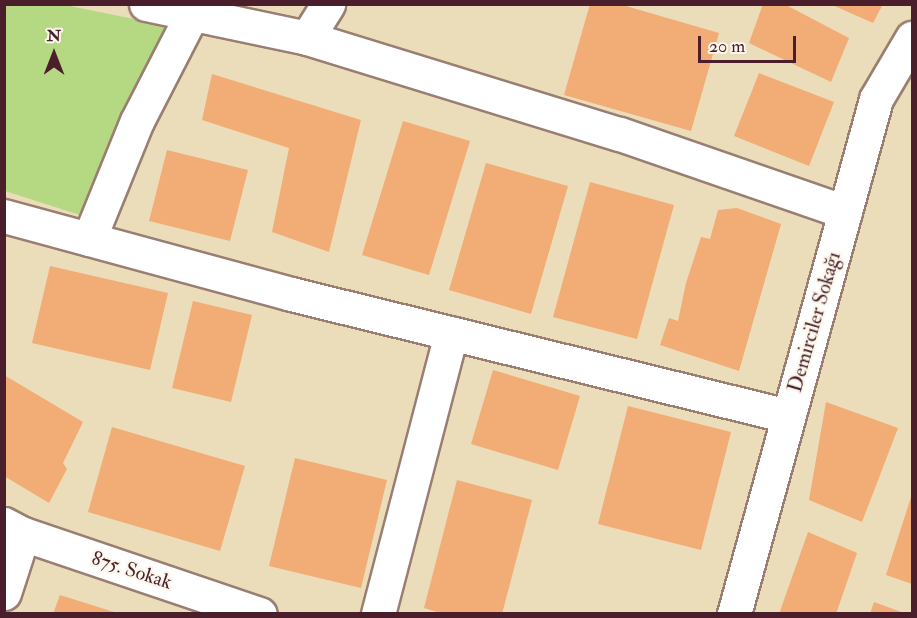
<!DOCTYPE html>
<meta charset="utf-8">
<style>
body{margin:0}
#map{position:relative;width:917px;height:618px;overflow:hidden;background:#ebddba;font-family:"IM FELL Double Pica",serif}
div>[style]{position:absolute}
.green>*{inset:0;background:#b4d982}
.building>*{inset:0;background:#f2ac75}
.roads{filter:drop-shadow(2px 0 #9a7e72) drop-shadow(-2px 0 #9a7e72) drop-shadow(0 2px #9a7e72) drop-shadow(0 -2px #9a7e72)}
.street>*{height:33px;margin:-16.5px;padding:0 16.5px;transform-origin:16.5px;border-radius:16.5px;background:#fff}
span{translate:-50% -50%;white-space:nowrap;text-align:center;line-height:1.15;-webkit-text-stroke:4.5px #fbf7ec;paint-order:stroke}
.street-label{font-size:20px;color:#4a1f2b}
.frame{position:absolute;inset:0;border:6px solid #4a1f2b;pointer-events:none}
.north{position:absolute;left:24px;top:24px;width:60px;height:60px;-webkit-text-stroke:4px #fbf7ec;paint-order:stroke;rotate:0deg;font-size:16px;font-weight:700;line-height:24px;text-align:center;color:#4a1f2b}
.north::after{content:'';display:block;margin:auto;width:21px;height:27px;background:#4a1f2b;clip-path:polygon(50% 0,100% 100%,50% 72%,0 100%)}
.scale{position:absolute;left:698px;top:36px;width:98px;height:27px;box-sizing:border-box;border:3px solid #4a1f2b;border-top:0;padding-left:8px;font-size:18px;line-height:21px;white-space:nowrap;color:#4a1f2b;-webkit-text-stroke:4px #fbf7ec;paint-order:stroke}
</style>
<div id="map">
<div class="green">
<i style="clip-path:polygon(4px 5px,65px 5px,173px 27px,80px 215px,5px 191px)"></i>
</div>
<div class="building">
<i style="clip-path:polygon(590px 4px,619px 4px,719px 33px,691px 131px,564px 95px)"></i>
<i style="clip-path:polygon(763px 4px,784px 4px,849px 38px,831px 82px,749px 43px)"></i>
<i style="clip-path:polygon(830px 4px,883px 4px,873px 23px)"></i>
<i style="clip-path:polygon(759px 73px,834px 102px,809px 166px,734px 136px)"></i>
<i style="clip-path:polygon(212px 74px,361px 120px,329px 252px,272px 232px,289px 148px,202px 120px)"></i>
<i style="clip-path:polygon(403px 121px,470px 141px,429px 275px,362px 255px)"></i>
<i style="clip-path:polygon(167px 150px,248px 170px,230px 241px,149px 221px)"></i>
<i style="clip-path:polygon(486px 163px,568px 186px,531px 314px,449px 290px)"></i>
<i style="clip-path:polygon(590px 182px,674px 205px,637px 339px,553px 317px)"></i>
<i style="clip-path:polygon(737px 208px,781px 224px,739px 371px,660px 345px,669px 318px,678px 321px,686px 283px,701px 237px,710px 239px,718px 210px)"></i>
<i style="clip-path:polygon(50px 266px,168px 293px,150px 370px,32px 343px)"></i>
<i style="clip-path:polygon(193px 301px,252px 315px,231px 402px,172px 388px)"></i>
<i style="clip-path:polygon(493px 370px,580px 396px,558px 470px,471px 444px)"></i>
<i style="clip-path:polygon(4px 375px,83px 422px,63px 463px,67px 469px,49px 503px,4px 476px)"></i>
<i style="clip-path:polygon(826px 402px,898px 428px,862px 522px,809px 500px)"></i>
<i style="clip-path:polygon(628px 406px,731px 432px,701px 550px,598px 524px)"></i>
<i style="clip-path:polygon(112px 427px,245px 466px,220px 551px,88px 512px)"></i>
<i style="clip-path:polygon(295px 458px,387px 480px,361px 588px,269px 566px)"></i>
<i style="clip-path:polygon(457px 480px,532px 500px,502px 614px,444px 614px,424px 608px)"></i>
<i style="clip-path:polygon(912px 494px,912px 584px,886px 575px)"></i>
<i style="clip-path:polygon(808px 532px,857px 553px,836px 614px,779px 614px)"></i>
<i style="clip-path:polygon(60px 595px,117px 613px,117px 614px,53px 614px)"></i>
<i style="clip-path:polygon(874px 602px,904px 613px,904px 614px,870px 614px)"></i>
</div>
<div class="roads">
<div class="street">
<i style="left:146px;top:4px;width:165px;rotate:11.9deg"></i>
<i style="left:307px;top:38px;width:327px;rotate:17.1deg"></i>
<i style="left:620px;top:134px;width:238px;rotate:19.1deg"></i>
<i style="left:307px;top:38px;width:40px;rotate:-58deg"></i>
<i style="left:4px;top:216px;width:297px;rotate:15.2deg"></i>
<i style="left:291px;top:294px;width:512px;rotate:13.79deg"></i>
<i style="left:89px;top:239px;width:127px;rotate:-67.9deg"></i>
<i style="left:137px;top:121px;width:118px;rotate:-62.8deg"></i>
<i style="left:4px;top:524px;width:21px;rotate:28deg"></i>
<i style="left:23px;top:534px;width:250px;rotate:18.7deg"></i>
<i style="left:4px;top:593px;width:62px;rotate:-72.1deg"></i>
<i style="left:378px;top:614px;width:290px;rotate:-75.4deg"></i>
<i style="left:734px;top:614px;width:534px;rotate:-74.58deg"></i>
<i style="left:876px;top:99px;width:71px;rotate:-59.5deg"></i>
</div>
</div>
<div class="street-label">
<span style="left:814px;top:322px;rotate:-74deg">Demirciler Sokağı</span>
<span style="left:132px;top:570px;rotate:18deg">875. Sokak</span>
</div>
<div class="frame"></div>
<div class="north">N</div>
<div class="scale">20 m</div>
</div>
